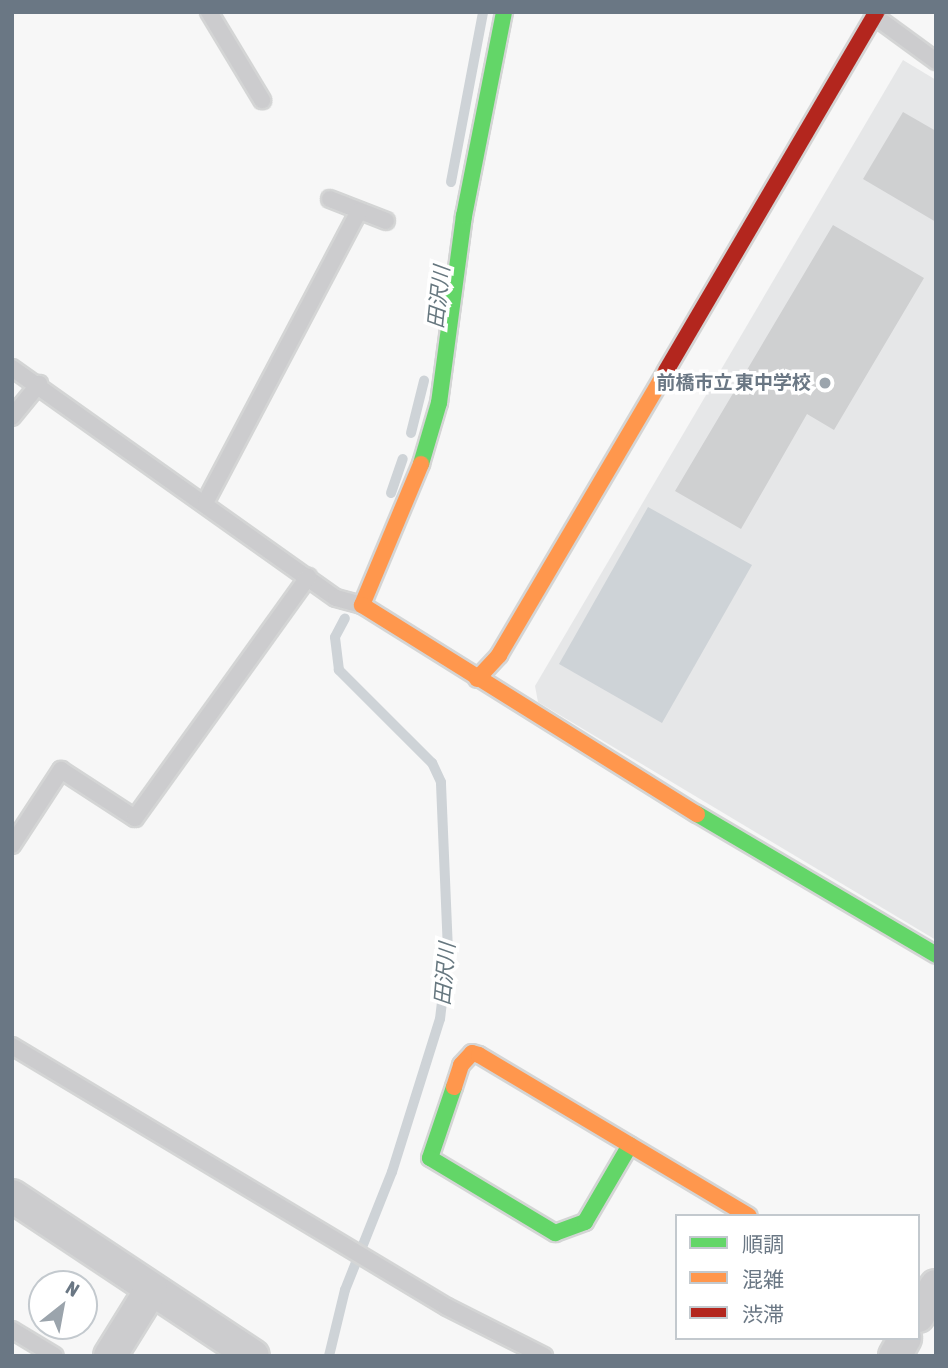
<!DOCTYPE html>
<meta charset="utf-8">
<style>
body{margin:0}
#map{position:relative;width:948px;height:1368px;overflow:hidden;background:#f7f7f7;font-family:"Asap Condensed","Noto Sans JP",sans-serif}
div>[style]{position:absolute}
.built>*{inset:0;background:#e6e7e8}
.water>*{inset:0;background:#ced3d7}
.stream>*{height:10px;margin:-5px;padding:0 5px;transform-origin:5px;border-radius:5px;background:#ced3d7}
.building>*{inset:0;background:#cfd0d1}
.roads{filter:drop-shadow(2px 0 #d4d5d5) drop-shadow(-2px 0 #d4d5d5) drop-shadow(0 2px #d4d5d5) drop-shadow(0 -2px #d4d5d5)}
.lane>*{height:16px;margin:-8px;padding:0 8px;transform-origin:8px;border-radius:8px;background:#ccccce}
.street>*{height:32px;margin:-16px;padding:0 16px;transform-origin:16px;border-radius:16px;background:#ccccce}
.fast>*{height:16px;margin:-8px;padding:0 8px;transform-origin:8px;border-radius:8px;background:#63d668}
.slow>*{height:16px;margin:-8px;padding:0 8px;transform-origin:8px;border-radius:8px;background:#ff974d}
.jam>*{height:16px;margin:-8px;padding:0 8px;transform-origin:8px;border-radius:8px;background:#b3261e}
.dots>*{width:19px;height:19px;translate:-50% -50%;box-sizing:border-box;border:4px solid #fff;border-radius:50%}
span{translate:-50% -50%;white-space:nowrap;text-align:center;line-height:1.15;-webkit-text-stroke:7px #fff;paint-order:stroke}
.poi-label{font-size:19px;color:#6a7784;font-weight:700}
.right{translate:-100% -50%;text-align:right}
.water-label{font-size:21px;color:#66777f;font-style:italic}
.frame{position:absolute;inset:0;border:14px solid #6a7784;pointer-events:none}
.legend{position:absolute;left:675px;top:1214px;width:245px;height:126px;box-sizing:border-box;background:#fff;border:2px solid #c3c9ce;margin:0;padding:9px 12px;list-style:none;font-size:21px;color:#6a7784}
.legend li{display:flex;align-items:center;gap:14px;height:35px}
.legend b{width:35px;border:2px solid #c3c9ce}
.north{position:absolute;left:28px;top:1270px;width:70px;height:70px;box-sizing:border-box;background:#fff;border:2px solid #c3c9ce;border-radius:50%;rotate:31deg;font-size:19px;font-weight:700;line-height:28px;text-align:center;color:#6a7784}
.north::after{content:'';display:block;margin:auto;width:24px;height:32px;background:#9ba4ac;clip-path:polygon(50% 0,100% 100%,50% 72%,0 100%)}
</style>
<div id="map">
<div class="built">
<i style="clip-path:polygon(903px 60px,936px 80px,936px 940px,538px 702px,535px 686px)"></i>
</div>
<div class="water">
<i style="clip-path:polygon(648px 507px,752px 565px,662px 723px,559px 664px)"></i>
</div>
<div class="stream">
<i style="left:451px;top:182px;width:173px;rotate:-79.3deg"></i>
<i style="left:411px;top:433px;width:54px;rotate:-76deg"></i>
<i style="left:391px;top:493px;width:36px;rotate:-71deg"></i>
<i style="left:329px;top:1356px;width:68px;rotate:-76.4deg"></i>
<i style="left:345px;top:1290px;width:127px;rotate:-68.3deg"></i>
<i style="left:392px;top:1172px;width:160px;rotate:-72.6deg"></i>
<i style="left:440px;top:1019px;width:68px;rotate:-83.3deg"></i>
<i style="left:448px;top:951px;width:169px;rotate:-92.4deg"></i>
<i style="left:441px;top:782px;width:21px;rotate:-115deg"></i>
<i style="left:432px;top:763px;width:132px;rotate:-135deg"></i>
<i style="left:339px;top:670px;width:33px;rotate:-97deg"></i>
<i style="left:335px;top:637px;width:21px;rotate:-62deg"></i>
</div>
<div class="building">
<i style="clip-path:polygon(903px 112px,936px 131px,936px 222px,863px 179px)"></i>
<i style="clip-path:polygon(833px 225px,924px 278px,834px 430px,807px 414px,741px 529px,675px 491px)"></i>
</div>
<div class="roads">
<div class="lane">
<i style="left:209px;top:12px;width:103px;rotate:58.9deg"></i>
<i style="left:873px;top:15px;width:78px;rotate:36.1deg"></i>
<i style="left:330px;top:199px;width:60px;rotate:21.4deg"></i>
<i style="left:12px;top:368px;width:397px;rotate:35.4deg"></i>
<i style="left:336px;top:598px;width:27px;rotate:15deg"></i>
<i style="left:12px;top:417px;width:43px;rotate:-50.7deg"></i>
<i style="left:206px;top:501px;width:328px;rotate:-62.2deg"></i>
<i style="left:12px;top:845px;width:90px;rotate:-56.8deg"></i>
<i style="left:61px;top:770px;width:88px;rotate:33deg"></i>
<i style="left:135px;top:818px;width:297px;rotate:-54.3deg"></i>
<i style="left:12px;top:1046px;width:507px;rotate:30.96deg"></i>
<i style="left:447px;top:1307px;width:109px;rotate:26.8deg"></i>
<i style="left:12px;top:1330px;width:50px;rotate:31.2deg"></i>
</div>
<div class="street">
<i style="left:12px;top:1196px;width:289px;rotate:33.6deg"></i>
<i style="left:918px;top:1316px;width:35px;rotate:-59deg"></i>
<i style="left:110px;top:1356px;width:78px;rotate:-58.2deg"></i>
<i style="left:895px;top:1356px;width:21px;rotate:-61deg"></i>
</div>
<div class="fast">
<i style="left:421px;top:464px;width:64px;rotate:-73.6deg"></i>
<i style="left:439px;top:403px;width:189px;rotate:-82.4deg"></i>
<i style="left:464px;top:216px;width:208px;rotate:-78.9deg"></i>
<i style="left:697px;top:814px;width:277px;rotate:30.5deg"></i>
<i style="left:454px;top:1087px;width:75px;rotate:108.7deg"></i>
<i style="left:430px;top:1158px;width:146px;rotate:31deg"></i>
<i style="left:555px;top:1233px;width:32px;rotate:-20deg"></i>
<i style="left:585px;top:1222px;width:89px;rotate:-59.7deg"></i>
</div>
<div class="slow">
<i style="left:421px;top:464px;width:153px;rotate:112.7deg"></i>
<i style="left:362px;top:605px;width:395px;rotate:32deg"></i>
<i style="left:477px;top:679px;width:33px;rotate:-47deg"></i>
<i style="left:499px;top:655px;width:329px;rotate:-59.5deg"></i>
<i style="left:454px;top:1087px;width:23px;rotate:-72deg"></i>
<i style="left:461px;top:1065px;width:16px;rotate:-47deg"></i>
<i style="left:472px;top:1053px;width:7px;rotate:16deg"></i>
<i style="left:479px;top:1055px;width:314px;rotate:30.8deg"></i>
</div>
<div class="jam">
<i style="left:666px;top:371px;width:416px;rotate:-59.6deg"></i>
</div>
</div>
<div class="dots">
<i style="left:825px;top:383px;background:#9ba4ac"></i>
</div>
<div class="poi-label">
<span class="right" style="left:811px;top:383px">前橋市立 東中学校</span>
</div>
<div class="water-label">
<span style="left:438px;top:297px;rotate:-84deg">田沢川</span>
<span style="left:444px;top:974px;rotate:-85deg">田沢川</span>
</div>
<div class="frame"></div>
<ul class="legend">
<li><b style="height:9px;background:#63d668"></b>順調</li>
<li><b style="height:9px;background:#ff974d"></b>混雑</li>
<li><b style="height:9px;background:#b3261e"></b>渋滞</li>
</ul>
<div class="north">N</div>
</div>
